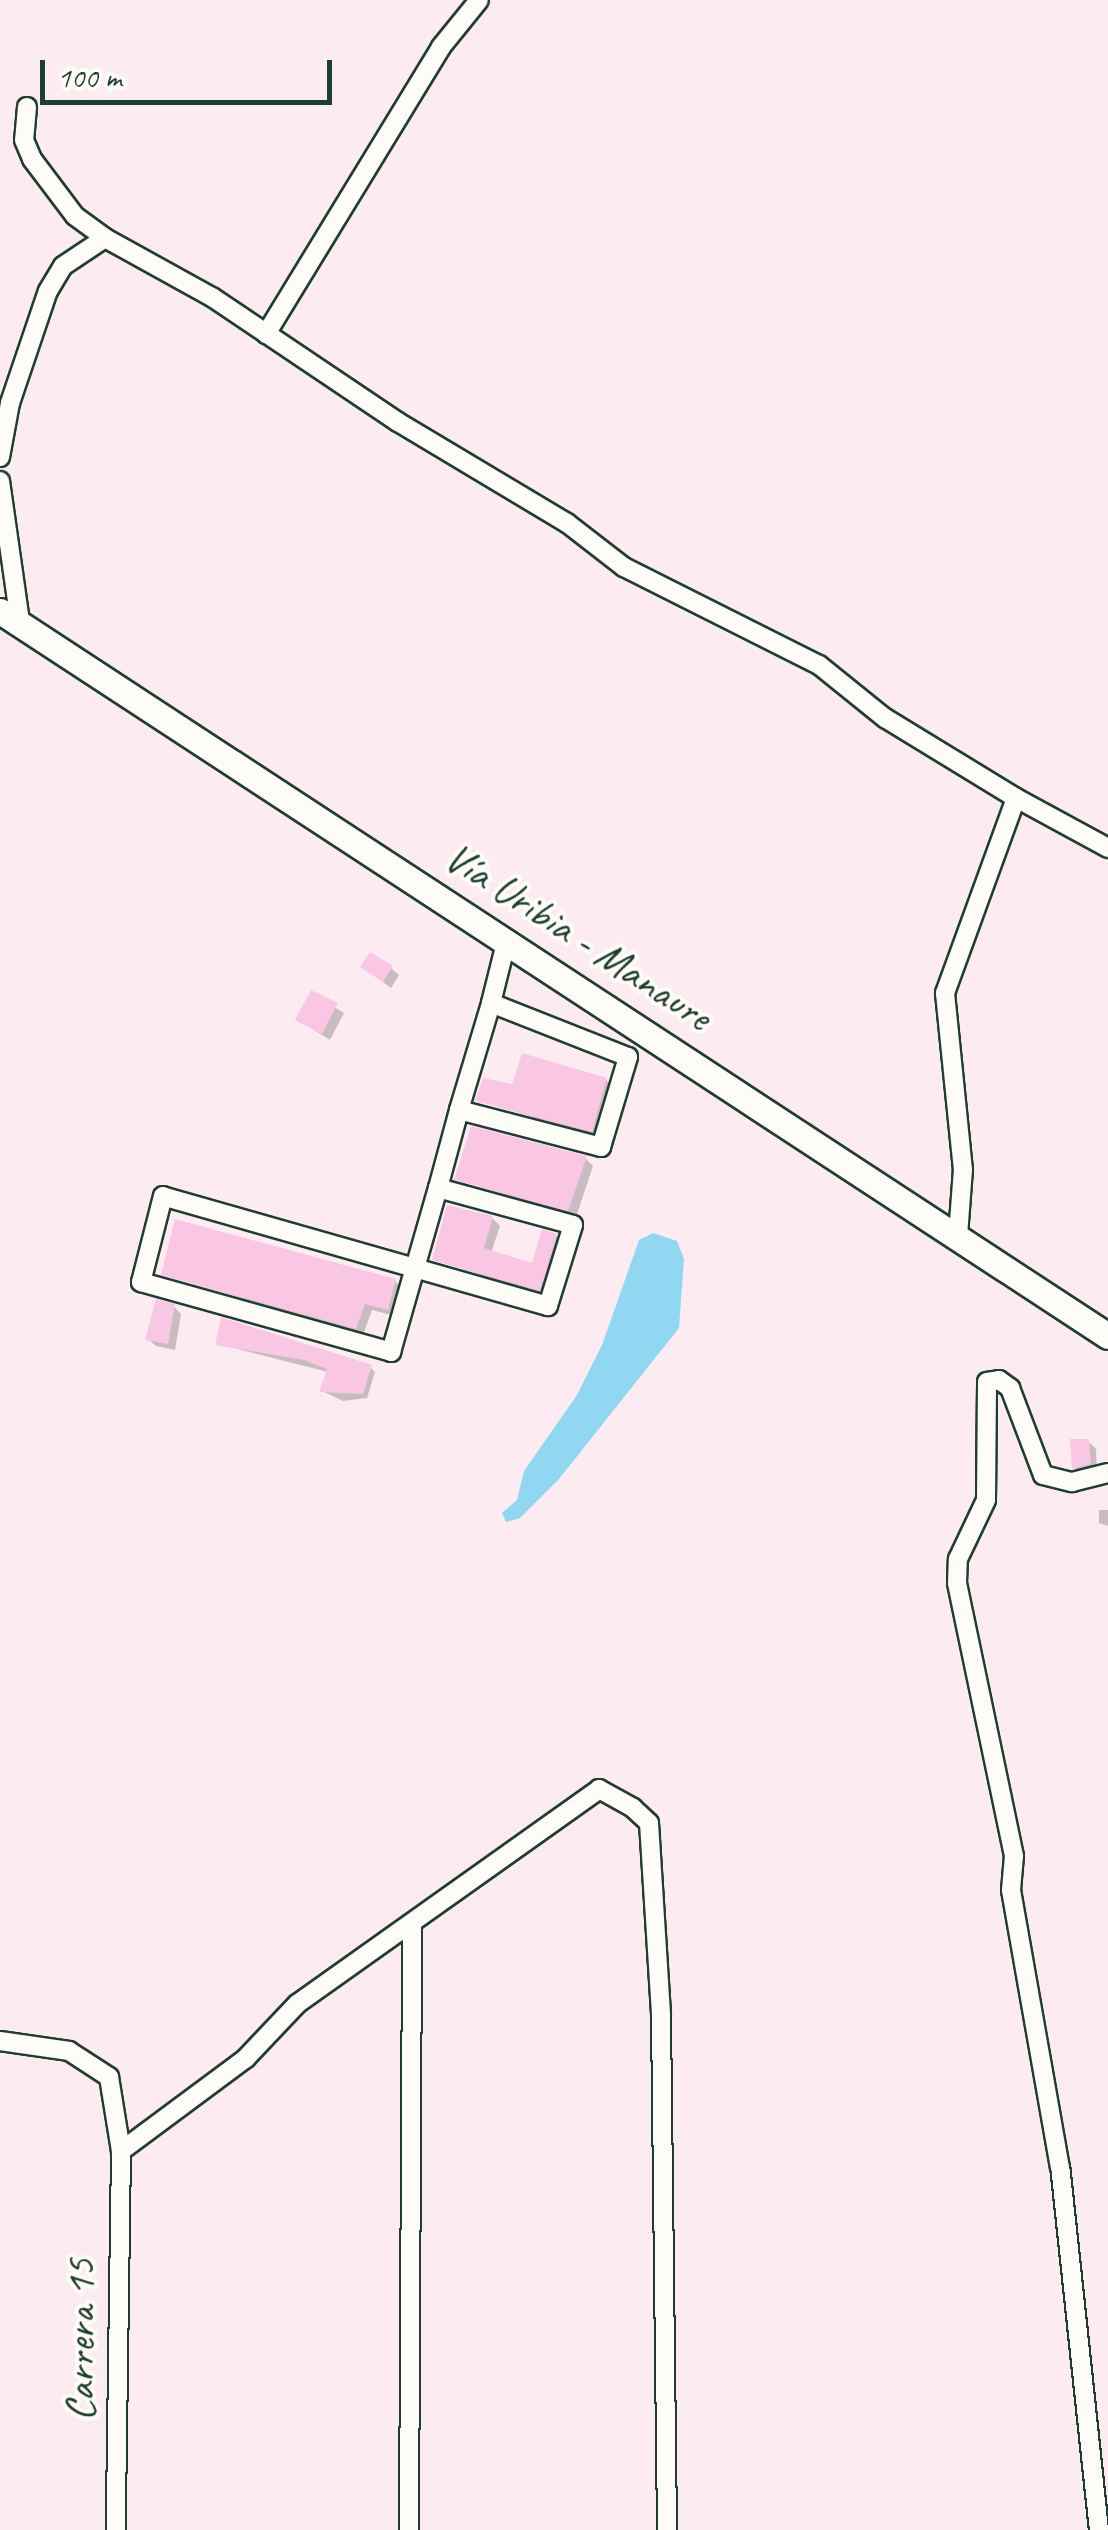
<!DOCTYPE html>
<meta charset="utf-8">
<style>
body{margin:0}
#map{position:relative;width:1108px;height:2530px;overflow:hidden;background:#fcecf1;font-family:Caveat,sans-serif}
div>[style]{position:absolute}
.water>*{inset:0;background:#90d8f2}
.shadow>*{inset:0;background:#0003}
.building>*{inset:0;background:#f9c6e4}
.roads{filter:drop-shadow(2px 0 #1f3d34) drop-shadow(-2px 0 #1f3d34) drop-shadow(0 2px #1f3d34) drop-shadow(0 -2px #1f3d34)}
.minor>*{height:18px;margin:-9px;padding:0 9px;transform-origin:9px;border-radius:9px;background:#fdfcf7}
.secondary>*{height:25px;margin:-12.5px;padding:0 12.5px;transform-origin:12.5px;border-radius:12.5px;background:#fdfcf7}
span{translate:-50% -50%;white-space:nowrap;text-align:center;line-height:1.15;-webkit-text-stroke:8px #fdfcf7;paint-order:stroke}
.street-label{font-size:42px;color:#1f3d34}
.scale{position:absolute;left:40px;top:60px;width:292px;height:45px;box-sizing:border-box;border:5px solid #1f3d34;border-top:0;padding-left:12px;font-size:30px;line-height:35px;white-space:nowrap;color:#1f3d34;-webkit-text-stroke:8px #fdfcf7;paint-order:stroke}
</style>
<div id="map">
<div class="water">
<i style="clip-path:polygon(653px 1233px,677px 1241px,684px 1259px,679px 1328px,559px 1479px,520px 1518px,506px 1522px,502px 1513px,517px 1500px,524px 1471px,577px 1395px,602px 1345px,639px 1240px)"></i>
</div>
<div class="shadow">
<i style="clip-path:polygon(363px 967px,391px 968px,399px 975px,391px 988px)"></i>
<i style="clip-path:polygon(312px 993px,344px 1013px,330px 1040px,298px 1020px)"></i>
<i style="clip-path:polygon(606px 1080px,613px 1088px,600px 1138px,478px 1100px,514px 1087px)"></i>
<i style="clip-path:polygon(586px 1159px,593px 1166px,576px 1217px,457px 1179px)"></i>
<i style="clip-path:polygon(492px 1218px,500px 1226px,491px 1253px,533px 1266px,556px 1236px,564px 1243px,547px 1297px,434px 1259px)"></i>
<i style="clip-path:polygon(164px 1274px,395px 1281px,402px 1289px,395px 1316px,372px 1310px,363px 1335px)"></i>
<i style="clip-path:polygon(174px 1307px,181px 1314px,175px 1350px,156px 1346px,148px 1339px)"></i>
<i style="clip-path:polygon(218px 1344px,370px 1367px,375px 1372px,367px 1398px,343px 1401px,322px 1391px,328px 1372px)"></i>
<i style="clip-path:polygon(1088px 1441px,1096px 1449px,1097px 1472px,1082px 1475px,1075px 1468px)"></i>
<i style="clip-path:polygon(1099px 1510px,1108px 1510px,1108px 1526px,1099px 1523px)"></i>
</div>
<div class="building">
<i style="clip-path:polygon(370px 952px,393px 966px,383px 982px,360px 967px)"></i>
<i style="clip-path:polygon(311px 990px,338px 1003px,322px 1034px,295px 1020px)"></i>
<i style="clip-path:polygon(522px 1053px,607px 1078px,592px 1132px,475px 1101px,483px 1078px,512px 1084px)"></i>
<i style="clip-path:polygon(471px 1126px,587px 1156px,568px 1211px,454px 1180px)"></i>
<i style="clip-path:polygon(447px 1205px,493px 1216px,484px 1248px,532px 1263px,542px 1229px,557px 1234px,540px 1291px,432px 1260px)"></i>
<i style="clip-path:polygon(175px 1219px,396px 1279px,388px 1310px,365px 1304px,356px 1329px,161px 1275px)"></i>
<i style="clip-path:polygon(156px 1299px,175px 1304px,168px 1344px,145px 1340px)"></i>
<i style="clip-path:polygon(221px 1317px,372px 1365px,363px 1394px,319px 1392px,327px 1369px,304px 1360px,215px 1345px)"></i>
<i style="clip-path:polygon(1070px 1439px,1089px 1439px,1091px 1464px,1072px 1469px)"></i>
</div>
<div class="roads">
<div class="minor">
<i style="left:27px;top:107px;width:33px;rotate:95deg"></i>
<i style="left:24px;top:140px;width:21px;rotate:67deg"></i>
<i style="left:32px;top:159px;width:71px;rotate:53deg"></i>
<i style="left:75px;top:216px;width:37px;rotate:36deg"></i>
<i style="left:105px;top:238px;width:122px;rotate:28.9deg"></i>
<i style="left:212px;top:297px;width:224px;rotate:33.9deg"></i>
<i style="left:398px;top:422px;width:197px;rotate:30.9deg"></i>
<i style="left:567px;top:523px;width:72px;rotate:37.7deg"></i>
<i style="left:624px;top:567px;width:218px;rotate:26.7deg"></i>
<i style="left:819px;top:665px;width:85px;rotate:38.8deg"></i>
<i style="left:885px;top:718px;width:153px;rotate:31.4deg"></i>
<i style="left:1016px;top:798px;width:208px;rotate:110deg"></i>
<i style="left:945px;top:993px;width:177px;rotate:84.2deg"></i>
<i style="left:963px;top:1169px;width:66px;rotate:94.3deg"></i>
<i style="left:266px;top:334px;width:336px;rotate:-58.6deg"></i>
<i style="left:441px;top:47px;width:60px;rotate:-51deg"></i>
<i style="left:0;top:457px;width:55px;rotate:-79.5deg"></i>
<i style="left:10px;top:403px;width:118px;rotate:-71.3deg"></i>
<i style="left:48px;top:291px;width:29px;rotate:-59deg"></i>
<i style="left:63px;top:266px;width:50px;rotate:-33.7deg"></i>
<i style="left:0;top:481px;width:142px;rotate:81.9deg"></i>
<i style="left:1016px;top:798px;width:105px;rotate:28.5deg"></i>
<i style="left:459px;top:1110px;width:147px;rotate:14.6deg"></i>
<i style="left:601px;top:1147px;width:94px;rotate:-73.3deg"></i>
<i style="left:628px;top:1057px;width:147px;rotate:-158.5deg"></i>
<i style="left:438px;top:1188px;width:140px;rotate:15.3deg"></i>
<i style="left:573px;top:1225px;width:85px;rotate:107.2deg"></i>
<i style="left:548px;top:1306px;width:400px;rotate:-164.1deg"></i>
<i style="left:163px;top:1196px;width:89px;rotate:104.3deg"></i>
<i style="left:141px;top:1282px;width:260px;rotate:15.6deg"></i>
<i style="left:391px;top:1352px;width:87px;rotate:-74.1deg"></i>
<i style="left:415px;top:1268px;width:83px;rotate:-74deg"></i>
<i style="left:438px;top:1188px;width:81px;rotate:-74.9deg"></i>
<i style="left:459px;top:1110px;width:112px;rotate:-73.3deg"></i>
<i style="left:491px;top:1003px;width:66px;rotate:-76deg"></i>
<i style="left:0;top:2041px;width:70px;rotate:8.2deg"></i>
<i style="left:69px;top:2051px;width:48px;rotate:33deg"></i>
<i style="left:109px;top:2077px;width:75px;rotate:80.8deg"></i>
<i style="left:121px;top:2151px;width:379px;rotate:90.8deg"></i>
<i style="left:121px;top:2151px;width:156px;rotate:-36.6deg"></i>
<i style="left:246px;top:2058px;width:74px;rotate:-46.6deg"></i>
<i style="left:297px;top:2004px;width:371px;rotate:-35.4deg"></i>
<i style="left:599px;top:1789px;width:39px;rotate:29deg"></i>
<i style="left:633px;top:1808px;width:22px;rotate:43deg"></i>
<i style="left:649px;top:1823px;width:193px;rotate:86.4deg"></i>
<i style="left:661px;top:2016px;width:514px;rotate:89.33deg"></i>
<i style="left:409px;top:2530px;width:603px;rotate:-89.71deg"></i>
<i style="left:1099px;top:2530px;width:364px;rotate:-96.1deg"></i>
<i style="left:1060px;top:2168px;width:282px;rotate:-100deg"></i>
<i style="left:1011px;top:1890px;width:34px;rotate:-85deg"></i>
<i style="left:1014px;top:1856px;width:279px;rotate:-101.8deg"></i>
<i style="left:957px;top:1583px;width:24px;rotate:-88deg"></i>
<i style="left:958px;top:1559px;width:65px;rotate:-64.6deg"></i>
<i style="left:986px;top:1500px;width:118px;rotate:-89.5deg"></i>
<i style="left:987px;top:1382px;width:12px;rotate:-9deg"></i>
<i style="left:999px;top:1380px;width:14px;rotate:36deg"></i>
<i style="left:1010px;top:1388px;width:93px;rotate:69.2deg"></i>
<i style="left:1043px;top:1475px;width:30px;rotate:14deg"></i>
<i style="left:1072px;top:1482px;width:37px;rotate:-14deg"></i>
</div>
<div class="secondary">
<i style="left:0;top:611px;width:1324px;rotate:33.2deg"></i>
</div>
</div>
<div class="street-label">
<span style="left:578px;top:937px;rotate:33deg">Vía Uribia - Manaure</span>
<span style="left:81px;top:2340px;rotate:-90deg">Carrera 15</span>
</div>
<div class="scale">100 m</div>
</div>
